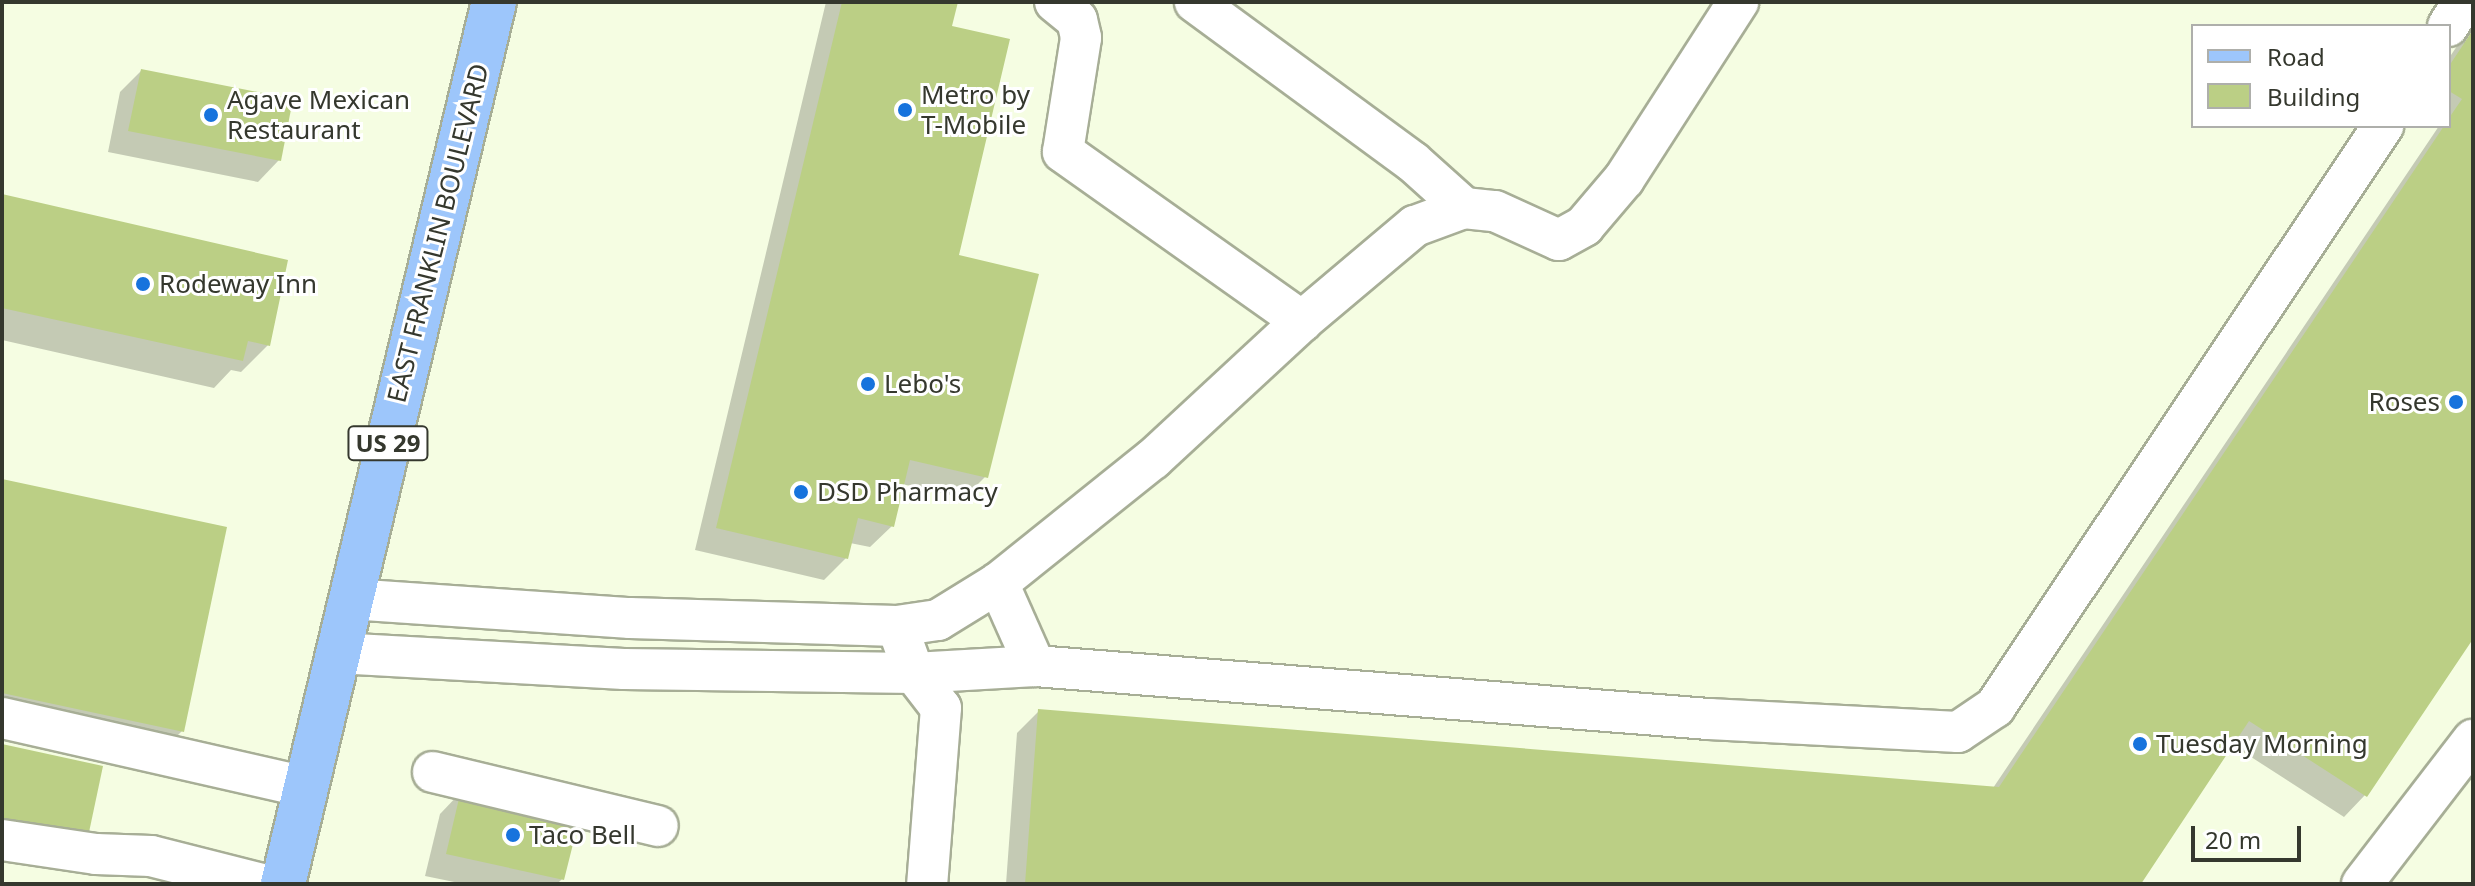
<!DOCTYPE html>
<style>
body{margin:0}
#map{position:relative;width:2475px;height:886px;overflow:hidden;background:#f5fde2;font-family:"Noto Sans",sans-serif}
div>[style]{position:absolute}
.shadow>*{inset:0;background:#0003}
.building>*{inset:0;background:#bbcf85}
.roads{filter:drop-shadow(2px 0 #a7ae96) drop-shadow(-2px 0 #a7ae96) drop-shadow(0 2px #a7ae96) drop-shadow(0 -2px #a7ae96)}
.minor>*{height:40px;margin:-20px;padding:0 20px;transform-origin:20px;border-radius:20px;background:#fff}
.major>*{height:44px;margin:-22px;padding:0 22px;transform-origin:22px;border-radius:22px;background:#9dc6fb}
.dots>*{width:22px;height:22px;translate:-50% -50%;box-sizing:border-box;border:4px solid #fff;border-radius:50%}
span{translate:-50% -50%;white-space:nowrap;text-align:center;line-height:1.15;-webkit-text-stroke:6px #fff;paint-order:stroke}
.shield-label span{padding:2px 6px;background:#fff;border:2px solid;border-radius:6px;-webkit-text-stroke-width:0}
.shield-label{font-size:24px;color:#35382e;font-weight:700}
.poi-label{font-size:26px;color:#35382e}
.left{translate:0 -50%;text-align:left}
.right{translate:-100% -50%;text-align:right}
.street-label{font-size:26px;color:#35382e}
.frame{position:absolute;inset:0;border:4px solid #35382e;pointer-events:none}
.legend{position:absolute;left:2191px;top:24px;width:260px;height:104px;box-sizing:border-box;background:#fff;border:2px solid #aeafab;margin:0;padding:10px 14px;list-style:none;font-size:24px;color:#35382e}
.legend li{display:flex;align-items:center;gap:16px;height:40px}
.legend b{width:40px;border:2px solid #aeafab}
.scale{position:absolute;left:2191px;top:826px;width:110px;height:36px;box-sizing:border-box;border:4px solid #35382e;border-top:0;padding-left:10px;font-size:24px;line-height:28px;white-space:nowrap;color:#35382e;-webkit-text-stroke:6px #fff;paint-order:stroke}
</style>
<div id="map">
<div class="shadow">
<i style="clip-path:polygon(826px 2px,950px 2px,956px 257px,986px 476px,964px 498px,902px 484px,892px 526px,870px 547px,850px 543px,846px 558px,824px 580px,695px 550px)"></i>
<i style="clip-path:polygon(2473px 22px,2473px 636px,2365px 795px,2344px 817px,2231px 744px,2138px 884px,1006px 884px,1017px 733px,1039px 711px,1993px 788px,2439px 126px,2449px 126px,2449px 58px)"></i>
<i style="clip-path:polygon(141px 71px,279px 160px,258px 182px,108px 152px,120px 92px)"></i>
<i style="clip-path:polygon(2px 197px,268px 345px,241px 372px,231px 370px,214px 388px,2px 340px)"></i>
<i style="clip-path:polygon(2px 481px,182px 731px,155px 758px,2px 725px)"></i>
<i style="clip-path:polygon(461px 792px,562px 879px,557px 884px,464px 884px,425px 876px,440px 814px)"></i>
</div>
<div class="building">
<i style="clip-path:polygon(842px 2px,958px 2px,952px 26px,1010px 39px,959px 255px,1039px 274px,988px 478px,910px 460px,894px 527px,858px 518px,848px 559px,716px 528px)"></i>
<i style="clip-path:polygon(2473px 30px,2473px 639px,2367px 797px,2249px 721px,2141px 884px,1025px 884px,1038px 709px,1999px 787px,2444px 126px,2449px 126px,2449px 118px,2462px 99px,2449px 91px,2449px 66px)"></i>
<i style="clip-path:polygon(141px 69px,293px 99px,281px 161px,128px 131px)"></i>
<i style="clip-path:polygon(2px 194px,288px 260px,270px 346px,248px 341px,243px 361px,2px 308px)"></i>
<i style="clip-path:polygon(2px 479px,227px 527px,184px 732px,2px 693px)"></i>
<i style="clip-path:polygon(2px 744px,103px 766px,88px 837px,2px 819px)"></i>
<i style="clip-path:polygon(461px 790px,580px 816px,564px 880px,446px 854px)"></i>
</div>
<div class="roads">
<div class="minor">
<i style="left:1055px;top:2px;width:28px;rotate:39deg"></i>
<i style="left:1077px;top:20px;width:18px;rotate:77deg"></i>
<i style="left:1081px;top:38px;width:115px;rotate:99deg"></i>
<i style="left:1063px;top:152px;width:293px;rotate:35.3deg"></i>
<i style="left:1195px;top:2px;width:270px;rotate:36.3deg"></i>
<i style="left:1413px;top:162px;width:69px;rotate:42deg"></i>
<i style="left:1464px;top:208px;width:31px;rotate:6deg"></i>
<i style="left:1495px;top:211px;width:70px;rotate:24.4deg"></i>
<i style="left:1559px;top:240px;width:29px;rotate:-29deg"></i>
<i style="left:1584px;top:226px;width:62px;rotate:-49.6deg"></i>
<i style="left:1624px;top:179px;width:211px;rotate:-57.2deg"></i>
<i style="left:2448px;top:26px;width:28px;rotate:-58deg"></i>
<i style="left:998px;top:583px;width:91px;rotate:66deg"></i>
<i style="left:350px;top:599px;width:281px;rotate:3.9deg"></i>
<i style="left:630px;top:618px;width:267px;rotate:1.7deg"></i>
<i style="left:897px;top:626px;width:41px;rotate:-8.3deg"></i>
<i style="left:938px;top:620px;width:70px;rotate:-31.7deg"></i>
<i style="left:998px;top:583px;width:198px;rotate:-38.7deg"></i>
<i style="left:1153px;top:459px;width:203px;rotate:-42.8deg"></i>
<i style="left:1302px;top:321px;width:148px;rotate:-40.1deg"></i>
<i style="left:1415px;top:226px;width:52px;rotate:-20.2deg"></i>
<i style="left:897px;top:626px;width:50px;rotate:70.1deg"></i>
<i style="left:914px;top:673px;width:121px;rotate:-3.3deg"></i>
<i style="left:1035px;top:666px;width:676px;rotate:4.5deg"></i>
<i style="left:1709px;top:719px;width:249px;rotate:3deg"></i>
<i style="left:1958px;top:732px;width:45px;rotate:-34deg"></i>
<i style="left:1995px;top:707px;width:699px;rotate:-56.26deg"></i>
<i style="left:337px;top:653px;width:287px;rotate:3.2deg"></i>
<i style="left:624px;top:669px;width:290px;rotate:0.8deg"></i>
<i style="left:914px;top:673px;width:44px;rotate:52.4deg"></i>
<i style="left:941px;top:708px;width:177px;rotate:94.5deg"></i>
<i style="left:2px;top:718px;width:312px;rotate:12.8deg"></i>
<i style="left:433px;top:772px;width:231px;rotate:13.5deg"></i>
<i style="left:2px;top:840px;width:95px;rotate:8.5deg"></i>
<i style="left:96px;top:854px;width:55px;rotate:2.1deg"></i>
<i style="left:151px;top:856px;width:114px;rotate:14.2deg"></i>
<i style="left:2362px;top:884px;width:182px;rotate:-52.4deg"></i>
</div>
<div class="major">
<i style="left:283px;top:884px;width:907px;rotate:-76.55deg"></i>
</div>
</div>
<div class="dots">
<i style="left:905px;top:110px;background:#1773dd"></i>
<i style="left:211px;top:115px;background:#1773dd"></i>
<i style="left:143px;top:284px;background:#1773dd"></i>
<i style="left:868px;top:384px;background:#1773dd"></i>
<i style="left:2456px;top:402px;background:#1773dd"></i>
<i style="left:801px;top:492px;background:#1773dd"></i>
<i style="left:2140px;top:744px;background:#1773dd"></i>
<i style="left:513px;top:835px;background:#1773dd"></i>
</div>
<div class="shield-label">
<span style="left:388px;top:443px">US 29</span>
</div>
<div class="poi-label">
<span class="left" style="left:921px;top:110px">Metro by<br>T-Mobile</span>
<span class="left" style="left:227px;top:115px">Agave Mexican<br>Restaurant</span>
<span class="left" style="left:159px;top:284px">Rodeway Inn</span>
<span class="left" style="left:884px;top:384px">Lebo's</span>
<span class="right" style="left:2440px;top:402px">Roses</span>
<span class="left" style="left:817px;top:492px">DSD Pharmacy</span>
<span class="left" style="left:2156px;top:744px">Tuesday Morning</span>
<span class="left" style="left:529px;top:835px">Taco Bell</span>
</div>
<div class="street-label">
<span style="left:438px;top:233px;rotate:-76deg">EAST FRANKLIN BOULEVARD</span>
</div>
<div class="frame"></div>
<ul class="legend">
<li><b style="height:10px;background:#9dc6fb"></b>Road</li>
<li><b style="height:22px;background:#bbcf85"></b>Building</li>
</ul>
<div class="scale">20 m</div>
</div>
